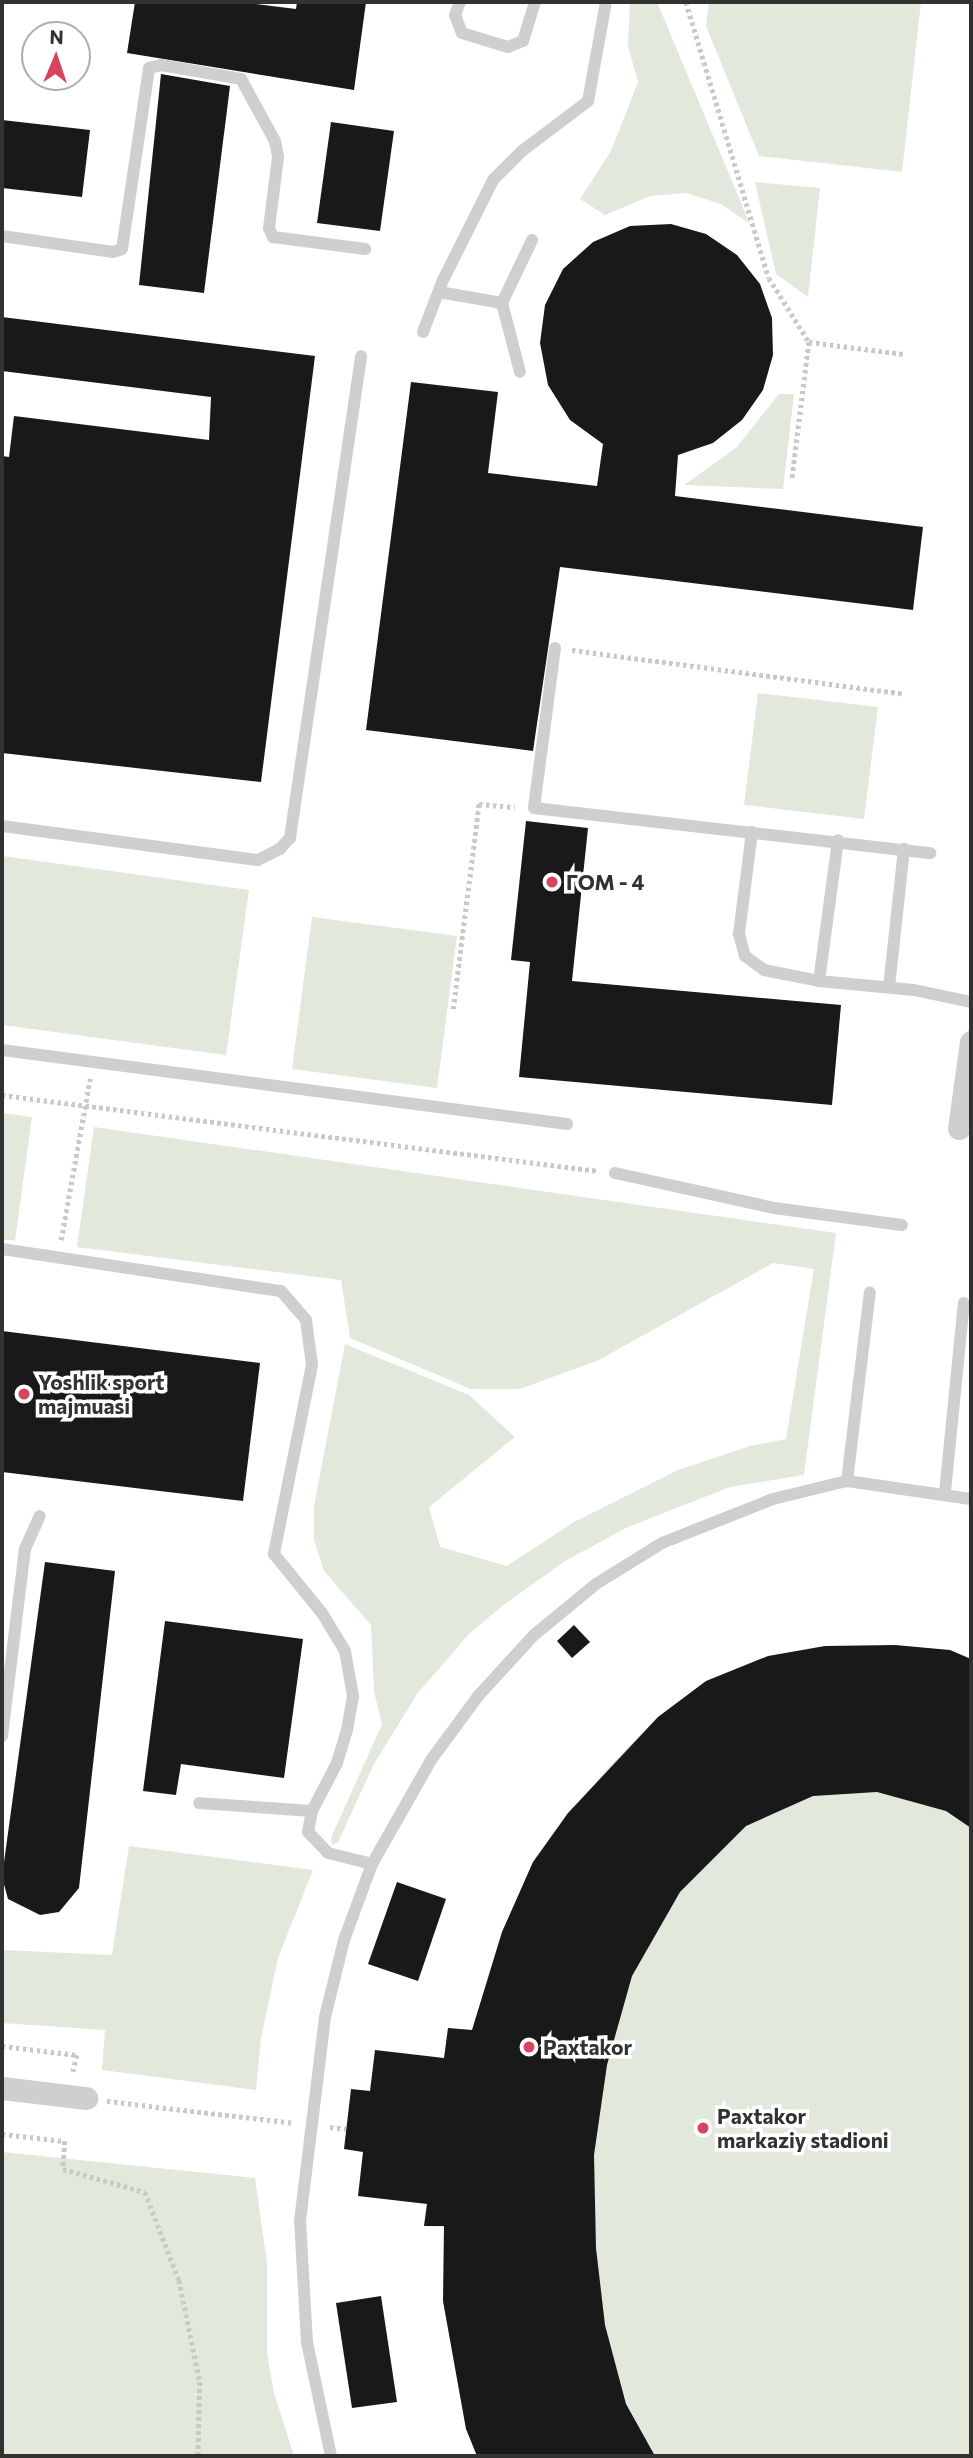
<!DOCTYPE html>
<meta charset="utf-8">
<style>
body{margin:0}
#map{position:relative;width:973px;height:2458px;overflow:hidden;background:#fff;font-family:Commissioner,sans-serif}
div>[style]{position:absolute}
.green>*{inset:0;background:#e3e8dc}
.building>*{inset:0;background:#191919}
.path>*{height:4.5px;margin-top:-2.25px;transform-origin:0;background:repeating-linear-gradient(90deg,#c9c9c9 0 3.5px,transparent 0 7px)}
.lane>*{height:12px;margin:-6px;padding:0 6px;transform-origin:6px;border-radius:6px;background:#cfcfcf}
.street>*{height:23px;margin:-11.5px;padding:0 11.5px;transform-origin:11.5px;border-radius:11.5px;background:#cfcfcf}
.dots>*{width:19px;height:19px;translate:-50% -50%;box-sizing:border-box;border:4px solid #fff;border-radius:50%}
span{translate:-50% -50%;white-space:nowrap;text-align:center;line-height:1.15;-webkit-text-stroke:7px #fff;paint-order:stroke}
.poi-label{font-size:21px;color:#323232;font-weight:700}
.left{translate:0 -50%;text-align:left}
.frame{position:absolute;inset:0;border:4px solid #323232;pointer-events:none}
.north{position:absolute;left:21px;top:21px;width:70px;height:70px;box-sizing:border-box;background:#fff;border:2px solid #adadad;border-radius:50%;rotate:2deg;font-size:19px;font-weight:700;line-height:28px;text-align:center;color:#323232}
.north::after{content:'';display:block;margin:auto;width:24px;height:32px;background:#d8445d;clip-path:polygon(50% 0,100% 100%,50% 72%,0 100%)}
</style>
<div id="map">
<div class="green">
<i style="clip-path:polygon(630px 2px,657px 2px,750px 224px,721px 204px,686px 193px,650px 196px,605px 215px,580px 199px,611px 151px,638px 82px,628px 46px)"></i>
<i style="clip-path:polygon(709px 2px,921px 2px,902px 172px,759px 156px,706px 26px)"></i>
<i style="clip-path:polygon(755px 182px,820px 188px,808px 297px,776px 274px)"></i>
<i style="clip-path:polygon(779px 394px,794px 394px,783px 489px,684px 485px,736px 448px)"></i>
<i style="clip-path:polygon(758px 693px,878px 707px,864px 819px,744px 805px)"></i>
<i style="clip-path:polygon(2px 856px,249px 890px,226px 1055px,2px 1025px)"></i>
<i style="clip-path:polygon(312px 917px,457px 936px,437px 1088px,292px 1069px)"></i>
<i style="clip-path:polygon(2px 1113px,32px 1117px,15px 1241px,2px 1239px)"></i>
<i style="clip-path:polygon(94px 1127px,836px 1233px,804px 1475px,730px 1487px,628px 1527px,565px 1561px,502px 1606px,469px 1634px,417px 1694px,374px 1764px,338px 1842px,332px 1845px,331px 1838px,382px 1724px,374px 1692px,371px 1625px,324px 1571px,314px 1540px,314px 1506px,345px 1344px,469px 1395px,515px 1437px,429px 1507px,440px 1547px,507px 1566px,574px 1522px,676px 1471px,750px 1446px,786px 1439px,814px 1269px,773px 1263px,599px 1360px,520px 1389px,471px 1389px,350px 1338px,341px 1280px,77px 1247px)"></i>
<i style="clip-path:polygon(950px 1650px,971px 1659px,971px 2456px,477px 2456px,466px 2429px,443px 2301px,444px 2227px,424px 2226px,448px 2028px,472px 2030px,502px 1932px,533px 1862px,606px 1770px,658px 1717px,706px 1681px)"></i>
<i style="clip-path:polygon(129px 1846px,313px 1870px,278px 1958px,261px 2038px,256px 2090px,102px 2070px,105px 2030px,2px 2023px,2px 1950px,112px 1955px)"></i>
<i style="clip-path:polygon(2px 2152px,255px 2178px,267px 2263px,267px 2353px,274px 2393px,294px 2456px,2px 2456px)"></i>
</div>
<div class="building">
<i style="clip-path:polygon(135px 2px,241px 2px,296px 9px,297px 2px,366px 2px,354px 90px,127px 53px)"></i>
<i style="clip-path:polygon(161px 74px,230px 86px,204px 293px,139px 285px)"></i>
<i style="clip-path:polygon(2px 120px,90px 130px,82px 197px,2px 188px)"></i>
<i style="clip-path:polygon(331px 122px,394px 131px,380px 231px,317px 223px)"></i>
<i style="clip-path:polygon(671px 224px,706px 234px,737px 255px,760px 284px,772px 318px,773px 355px,763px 390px,742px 420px,713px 443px,678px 455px,675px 496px,923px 527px,913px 610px,560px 567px,533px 751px,366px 730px,411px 382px,498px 392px,488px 473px,597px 486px,603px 444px,570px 420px,548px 385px,540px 343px,545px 305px,563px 269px,593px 242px,630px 226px)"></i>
<i style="clip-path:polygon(2px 317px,315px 356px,261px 782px,2px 753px,2px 456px,9px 457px,14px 416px,209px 440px,211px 397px,2px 371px)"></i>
<i style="clip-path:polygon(526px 821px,588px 828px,572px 981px,841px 1005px,832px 1105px,519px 1077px,530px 962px,511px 960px)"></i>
<i style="clip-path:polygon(2px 1331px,260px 1363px,243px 1501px,2px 1472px)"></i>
<i style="clip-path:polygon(45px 1562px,115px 1571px,79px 1888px,59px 1912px,40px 1915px,8px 1899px,2px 1877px)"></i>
<i style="clip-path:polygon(165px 1621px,303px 1639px,284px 1778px,181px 1764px,176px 1795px,143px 1791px)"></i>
<i style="clip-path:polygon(574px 1625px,590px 1642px,572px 1658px,557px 1641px)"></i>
<i style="clip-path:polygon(895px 1645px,950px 1650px,971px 1659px,971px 1828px,946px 1811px,877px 1792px,813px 1796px,746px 1826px,680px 1892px,632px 1976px,607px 2065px,594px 2155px,596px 2248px,605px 2325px,626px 2404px,655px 2456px,477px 2456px,466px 2429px,443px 2301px,444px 2226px,424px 2226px,427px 2204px,358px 2196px,363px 2152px,344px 2149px,351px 2089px,370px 2091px,375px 2050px,444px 2058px,448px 2028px,472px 2030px,502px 1932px,533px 1862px,568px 1813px,658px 1717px,706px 1681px,768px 1656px,825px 1646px)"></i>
<i style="clip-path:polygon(397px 1882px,446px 1899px,418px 1981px,368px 1964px)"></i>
<i style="clip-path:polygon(381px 2296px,397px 2402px,352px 2408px,336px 2303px)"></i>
</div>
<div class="path">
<i style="left:686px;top:2px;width:288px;rotate:73.3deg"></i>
<i style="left:769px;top:278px;width:75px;rotate:58deg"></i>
<i style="left:809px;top:342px;width:139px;rotate:97deg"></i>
<i style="left:809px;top:342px;width:96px;rotate:7.2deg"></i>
<i style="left:572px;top:650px;width:335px;rotate:7.5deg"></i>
<i style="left:453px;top:1009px;width:207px;rotate:-82.8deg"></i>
<i style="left:479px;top:804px;width:36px;rotate:5deg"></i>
<i style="left:2px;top:1095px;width:601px;rotate:7.27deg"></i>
<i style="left:61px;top:1240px;width:164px;rotate:-79.8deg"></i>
<i style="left:2px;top:2046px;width:76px;rotate:6.8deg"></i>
<i style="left:77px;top:2055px;width:17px;rotate:103deg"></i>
<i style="left:107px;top:2101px;width:187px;rotate:6.7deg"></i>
<i style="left:330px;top:2127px;width:16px;rotate:7deg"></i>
<i style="left:2px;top:2134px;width:63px;rotate:6.3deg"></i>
<i style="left:65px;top:2141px;width:28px;rotate:94deg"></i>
<i style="left:63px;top:2169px;width:85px;rotate:15.7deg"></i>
<i style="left:145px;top:2192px;width:94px;rotate:68.9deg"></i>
<i style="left:179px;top:2280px;width:104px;rotate:78.4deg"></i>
<i style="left:200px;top:2382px;width:74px;rotate:91.5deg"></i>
</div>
<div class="lane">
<i style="left:460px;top:2px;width:14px;rotate:111deg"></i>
<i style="left:455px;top:15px;width:19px;rotate:69deg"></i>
<i style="left:462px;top:33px;width:48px;rotate:16.9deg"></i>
<i style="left:508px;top:47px;width:16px;rotate:-22deg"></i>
<i style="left:523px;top:41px;width:41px;rotate:-72.9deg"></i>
<i style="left:2px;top:236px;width:112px;rotate:8.2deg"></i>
<i style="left:113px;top:252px;width:9px;rotate:-18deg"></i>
<i style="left:122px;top:249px;width:183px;rotate:-81.5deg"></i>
<i style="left:149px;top:68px;width:12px;rotate:-14deg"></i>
<i style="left:161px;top:65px;width:81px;rotate:9.9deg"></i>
<i style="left:241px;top:79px;width:71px;rotate:61.3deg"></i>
<i style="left:275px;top:141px;width:16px;rotate:79deg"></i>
<i style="left:278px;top:157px;width:72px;rotate:97.2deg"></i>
<i style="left:269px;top:228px;width:10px;rotate:66deg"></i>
<i style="left:273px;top:237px;width:93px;rotate:7.4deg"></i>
<i style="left:439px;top:292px;width:64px;rotate:9.9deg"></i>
<i style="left:502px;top:303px;width:70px;rotate:-64.5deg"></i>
<i style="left:502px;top:303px;width:71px;rotate:75.4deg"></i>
<i style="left:423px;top:332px;width:56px;rotate:-69deg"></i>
<i style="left:443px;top:280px;width:112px;rotate:-63.4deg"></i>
<i style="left:493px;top:180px;width:41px;rotate:-45deg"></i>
<i style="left:522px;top:151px;width:83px;rotate:-37.1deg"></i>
<i style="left:588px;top:101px;width:101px;rotate:-79.7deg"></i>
<i style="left:555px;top:648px;width:161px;rotate:97.5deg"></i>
<i style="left:534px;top:808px;width:399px;rotate:6.5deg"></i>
<i style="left:2px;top:826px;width:258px;rotate:7.6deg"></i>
<i style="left:258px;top:860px;width:25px;rotate:-27deg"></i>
<i style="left:280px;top:849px;width:15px;rotate:-48deg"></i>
<i style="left:290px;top:838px;width:487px;rotate:-81.6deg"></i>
<i style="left:752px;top:832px;width:103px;rotate:97.3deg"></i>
<i style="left:739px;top:934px;width:23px;rotate:75deg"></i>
<i style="left:745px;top:956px;width:24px;rotate:36deg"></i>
<i style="left:764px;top:970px;width:56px;rotate:11.3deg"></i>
<i style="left:819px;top:981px;width:95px;rotate:5.4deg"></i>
<i style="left:914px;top:990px;width:58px;rotate:11.9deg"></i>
<i style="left:819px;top:981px;width:142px;rotate:-82.3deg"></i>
<i style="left:889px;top:987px;width:139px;rotate:-83.8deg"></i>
<i style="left:2px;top:1050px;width:570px;rotate:7.46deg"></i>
<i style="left:615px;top:1173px;width:163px;rotate:12.4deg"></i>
<i style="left:774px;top:1208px;width:129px;rotate:7.6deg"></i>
<i style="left:2px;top:1249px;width:282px;rotate:8.6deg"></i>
<i style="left:281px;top:1291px;width:38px;rotate:49deg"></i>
<i style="left:306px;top:1320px;width:45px;rotate:82.4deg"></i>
<i style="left:312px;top:1365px;width:193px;rotate:101.4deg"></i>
<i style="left:274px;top:1554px;width:76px;rotate:50.9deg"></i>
<i style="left:322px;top:1613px;width:44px;rotate:58.8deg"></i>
<i style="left:345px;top:1651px;width:46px;rotate:79.9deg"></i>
<i style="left:353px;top:1696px;width:35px;rotate:100deg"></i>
<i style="left:347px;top:1730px;width:34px;rotate:107deg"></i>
<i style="left:337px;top:1763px;width:54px;rotate:117.5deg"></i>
<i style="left:312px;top:1811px;width:113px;rotate:-176deg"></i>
<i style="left:847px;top:1481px;width:190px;rotate:-83.1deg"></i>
<i style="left:945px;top:1492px;width:190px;rotate:-84.3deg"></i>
<i style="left:2px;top:1736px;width:188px;rotate:-83deg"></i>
<i style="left:25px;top:1549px;width:36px;rotate:-66deg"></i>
<i style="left:312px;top:1811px;width:21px;rotate:101deg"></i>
<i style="left:308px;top:1832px;width:29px;rotate:46deg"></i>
<i style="left:328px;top:1853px;width:45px;rotate:14deg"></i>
<i style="left:331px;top:2456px;width:116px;rotate:-101.9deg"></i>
<i style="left:307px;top:2342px;width:121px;rotate:-93.3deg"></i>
<i style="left:300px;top:2221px;width:206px;rotate:-83deg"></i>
<i style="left:325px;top:2017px;width:79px;rotate:-76.1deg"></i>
<i style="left:344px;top:1940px;width:81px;rotate:-69.8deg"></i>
<i style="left:372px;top:1864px;width:120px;rotate:-60.4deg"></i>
<i style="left:431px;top:1760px;width:81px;rotate:-53.6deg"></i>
<i style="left:479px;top:1695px;width:81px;rotate:-47.5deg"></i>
<i style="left:534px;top:1635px;width:80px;rotate:-39.4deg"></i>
<i style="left:596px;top:1584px;width:78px;rotate:-31.8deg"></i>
<i style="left:662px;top:1543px;width:119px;rotate:-21.6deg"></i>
<i style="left:773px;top:1499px;width:76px;rotate:-13.7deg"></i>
<i style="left:847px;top:1481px;width:125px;rotate:8.3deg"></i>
</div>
<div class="street">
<i style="left:959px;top:1128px;width:87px;rotate:-82.1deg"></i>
<i style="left:2px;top:2088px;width:85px;rotate:6.8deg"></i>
</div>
<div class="dots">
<i style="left:552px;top:882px;background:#d8445d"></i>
<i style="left:24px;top:1394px;background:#d8445d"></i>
<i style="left:529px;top:2047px;background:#d8445d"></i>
<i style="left:703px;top:2128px;background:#d8445d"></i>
</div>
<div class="poi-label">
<span class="left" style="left:566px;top:882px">ГОМ - 4</span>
<span class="left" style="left:38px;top:1394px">Yoshlik sport<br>majmuasi</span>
<span class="left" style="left:543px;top:2047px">Paxtakor</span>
<span class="left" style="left:717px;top:2128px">Paxtakor<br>markaziy stadioni</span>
</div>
<div class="frame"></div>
<div class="north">N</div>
</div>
